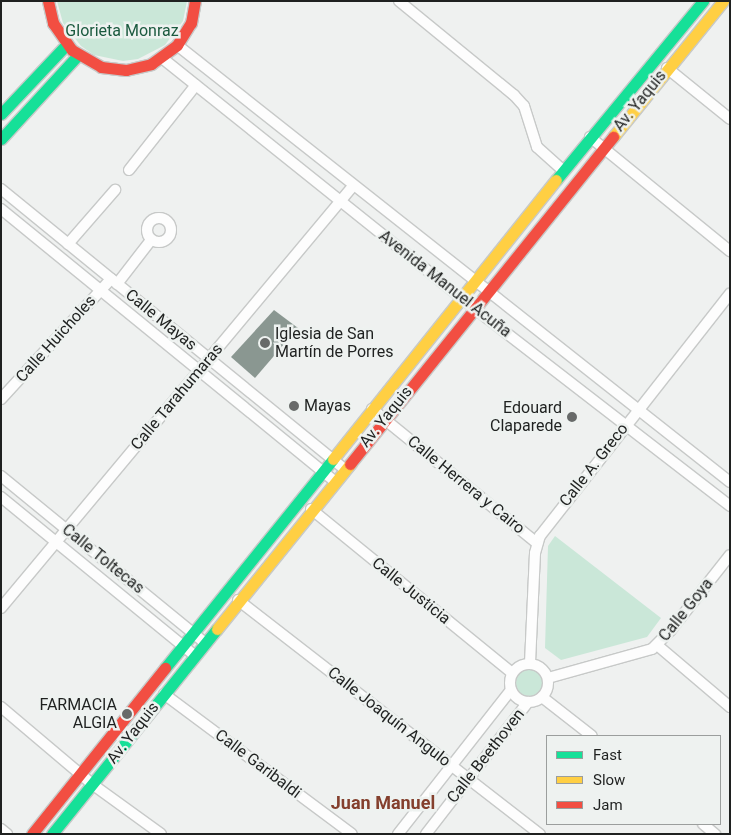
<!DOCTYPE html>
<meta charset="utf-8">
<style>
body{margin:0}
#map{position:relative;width:731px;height:835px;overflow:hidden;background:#eff1f0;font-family:Roboto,sans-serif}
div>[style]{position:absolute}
.green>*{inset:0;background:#cae7d8}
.round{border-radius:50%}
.building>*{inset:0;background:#8a9791}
.roads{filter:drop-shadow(1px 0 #c7c9c8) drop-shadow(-1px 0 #c7c9c8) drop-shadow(0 1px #c7c9c8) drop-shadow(0 -1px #c7c9c8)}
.street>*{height:10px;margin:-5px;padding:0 5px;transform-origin:5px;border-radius:5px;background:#fdfdfd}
.street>.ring{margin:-5px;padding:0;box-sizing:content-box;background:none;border:10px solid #fdfdfd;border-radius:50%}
.fast>*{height:11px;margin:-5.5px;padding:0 5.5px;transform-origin:5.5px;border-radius:5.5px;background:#16e098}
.slow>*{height:11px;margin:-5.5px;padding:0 5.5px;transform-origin:5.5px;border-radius:5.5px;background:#ffcf43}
.jam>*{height:11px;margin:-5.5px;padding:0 5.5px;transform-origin:5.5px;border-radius:5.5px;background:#f24e42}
.dots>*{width:14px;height:14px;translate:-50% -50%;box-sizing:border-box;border:2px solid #eef2f0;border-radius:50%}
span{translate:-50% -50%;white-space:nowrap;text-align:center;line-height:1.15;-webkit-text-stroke:5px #eef2f0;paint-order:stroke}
.park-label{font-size:16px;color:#1b5a3f}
.street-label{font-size:16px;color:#1f2120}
.poi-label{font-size:16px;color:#1f2120}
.left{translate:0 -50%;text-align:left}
.right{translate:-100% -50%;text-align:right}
.neighbourhood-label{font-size:18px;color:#843f2d;font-weight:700}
.frame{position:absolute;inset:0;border:2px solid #1f2120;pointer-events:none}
.legend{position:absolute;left:546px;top:735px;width:175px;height:90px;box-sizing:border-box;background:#eef2f0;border:1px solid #9b9e9d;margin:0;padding:6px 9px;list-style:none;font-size:15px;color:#1f2120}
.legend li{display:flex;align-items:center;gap:10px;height:25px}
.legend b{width:25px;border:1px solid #9b9e9d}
</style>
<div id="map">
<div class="green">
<i style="clip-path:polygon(57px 1px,187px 1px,183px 21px,165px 45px,138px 59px,123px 61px,94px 55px,81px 46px,63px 23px)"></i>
<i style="clip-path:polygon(555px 536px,661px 618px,647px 637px,561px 660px,545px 648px,548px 546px)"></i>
<i class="round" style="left:516px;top:669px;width:28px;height:28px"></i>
</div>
<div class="building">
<i style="clip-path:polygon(274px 310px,298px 328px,255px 378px,231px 357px)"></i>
</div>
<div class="roads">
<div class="street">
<i style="left:399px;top:1px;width:149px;rotate:39.3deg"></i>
<i style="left:514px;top:95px;width:15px;rotate:48deg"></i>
<i style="left:524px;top:106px;width:43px;rotate:72.4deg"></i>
<i style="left:537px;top:147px;width:36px;rotate:42deg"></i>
<i style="left:177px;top:45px;width:705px;rotate:38.32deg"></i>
<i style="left:162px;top:58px;width:400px;rotate:38.7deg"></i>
<i style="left:474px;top:308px;width:324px;rotate:37.7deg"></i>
<i style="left:667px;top:68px;width:81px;rotate:39deg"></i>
<i style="left:590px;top:137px;width:181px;rotate:39.2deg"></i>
<i style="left:129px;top:170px;width:108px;rotate:-51.8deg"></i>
<i style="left:1px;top:189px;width:443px;rotate:39.2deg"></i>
<i style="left:1px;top:209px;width:430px;rotate:39.2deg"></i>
<i class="ring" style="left:147px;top:218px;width:14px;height:14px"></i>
<i style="left:68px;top:244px;width:72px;rotate:-49deg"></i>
<i style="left:117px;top:284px;width:56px;rotate:-52.3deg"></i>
<i style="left:1px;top:399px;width:163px;rotate:-47.5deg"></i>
<i style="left:372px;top:409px;width:213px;rotate:39.1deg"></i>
<i style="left:1px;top:476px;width:264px;rotate:39.3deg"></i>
<i style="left:1px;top:497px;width:249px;rotate:39.3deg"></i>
<i style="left:311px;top:509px;width:259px;rotate:39.2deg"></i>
<i style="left:238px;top:600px;width:382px;rotate:37.8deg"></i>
<i style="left:1px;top:608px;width:550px;rotate:-50.17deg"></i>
<i style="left:657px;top:645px;width:96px;rotate:40.3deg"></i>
<i style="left:530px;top:663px;width:110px;rotate:-87.4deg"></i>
<i style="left:535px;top:553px;width:18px;rotate:-74deg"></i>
<i style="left:540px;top:536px;width:308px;rotate:-51.9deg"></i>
<i class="ring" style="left:510px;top:664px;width:28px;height:28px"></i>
<i style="left:548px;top:678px;width:108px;rotate:-15.6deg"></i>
<i style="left:652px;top:649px;width:27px;rotate:-45deg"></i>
<i style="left:671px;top:630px;width:95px;rotate:-51.8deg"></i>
<i style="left:164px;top:694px;width:234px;rotate:36.7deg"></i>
<i style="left:542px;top:697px;width:63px;rotate:38deg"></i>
<i style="left:1px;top:707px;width:119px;rotate:40.2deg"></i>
<i style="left:92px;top:784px;width:85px;rotate:35.9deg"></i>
<i style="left:703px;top:824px;width:16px;rotate:40deg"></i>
<i style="left:1px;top:829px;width:8px;rotate:40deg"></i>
<i style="left:398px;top:834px;width:183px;rotate:-51.9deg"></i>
<i style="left:426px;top:834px;width:167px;rotate:-52.3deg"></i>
</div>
<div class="fast">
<i style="left:1px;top:114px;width:95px;rotate:-46.7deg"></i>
<i style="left:1px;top:139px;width:114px;rotate:-47.5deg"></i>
<i style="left:556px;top:180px;width:232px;rotate:-50.6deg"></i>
<i style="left:165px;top:668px;width:268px;rotate:-51.2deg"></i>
<i style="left:52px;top:834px;width:263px;rotate:-51.2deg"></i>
</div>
<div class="slow">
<i style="left:613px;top:137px;width:175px;rotate:-51deg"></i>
<i style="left:333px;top:459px;width:357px;rotate:-51.4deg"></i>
<i style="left:217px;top:629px;width:212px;rotate:-51.1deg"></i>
</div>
<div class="jam">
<i style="left:48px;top:1px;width:23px;rotate:77deg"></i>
<i style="left:53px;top:23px;width:33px;rotate:55deg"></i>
<i style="left:72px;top:50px;width:34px;rotate:30deg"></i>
<i style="left:101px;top:67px;width:25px;rotate:7deg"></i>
<i style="left:126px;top:70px;width:26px;rotate:-13deg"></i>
<i style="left:151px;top:64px;width:32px;rotate:-36deg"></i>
<i style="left:177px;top:45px;width:26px;rotate:-58deg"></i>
<i style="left:191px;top:23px;width:22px;rotate:-80deg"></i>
<i style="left:350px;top:464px;width:420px;rotate:-51.2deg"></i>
<i style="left:32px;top:834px;width:213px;rotate:-51.3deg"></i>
</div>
</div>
<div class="dots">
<i style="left:265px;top:343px;background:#686a69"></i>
<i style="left:294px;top:406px;background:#686a69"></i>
<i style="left:572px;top:417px;background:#686a69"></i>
<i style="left:127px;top:714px;background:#686a69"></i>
</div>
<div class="park-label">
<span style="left:122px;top:31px">Glorieta Monraz</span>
</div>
<div class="street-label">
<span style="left:640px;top:101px;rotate:-51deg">Av. Yaquis</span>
<span style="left:445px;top:284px;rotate:38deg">Avenida Manuel Acuña</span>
<span style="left:161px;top:320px;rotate:39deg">Calle Mayas</span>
<span style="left:56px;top:339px;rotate:-48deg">Calle Huicholes</span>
<span style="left:177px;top:397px;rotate:-50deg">Calle Tarahumaras</span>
<span style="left:386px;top:417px;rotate:-51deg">Av. Yaquis</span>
<span style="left:594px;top:465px;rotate:-52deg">Calle A. Greco</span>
<span style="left:466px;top:485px;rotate:39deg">Calle Herrera y Cairo</span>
<span style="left:103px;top:559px;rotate:39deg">Calle Toltecas</span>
<span style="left:411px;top:591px;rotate:39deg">Calle Justicia</span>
<span style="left:686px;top:610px;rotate:-51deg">Calle Goya</span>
<span style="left:389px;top:717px;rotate:38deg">Calle Joaquín Angulo</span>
<span style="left:133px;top:733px;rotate:-52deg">Av. Yaquis</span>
<span style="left:486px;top:756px;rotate:-52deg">Calle Beethoven</span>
<span style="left:258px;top:764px;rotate:37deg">Calle Garibaldi</span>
</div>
<div class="poi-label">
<span class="left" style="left:275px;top:343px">Iglesia de San<br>Martín de Porres</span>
<span class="left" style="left:304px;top:406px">Mayas</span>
<span class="right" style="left:562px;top:417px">Edouard<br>Claparede</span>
<span class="right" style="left:117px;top:714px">FARMACIA<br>ALGIA</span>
</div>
<div class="neighbourhood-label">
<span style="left:383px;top:803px">Juan Manuel</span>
</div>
<div class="frame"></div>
<ul class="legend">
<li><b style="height:6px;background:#16e098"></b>Fast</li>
<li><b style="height:6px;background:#ffcf43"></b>Slow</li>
<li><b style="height:6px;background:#f24e42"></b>Jam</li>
</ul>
</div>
